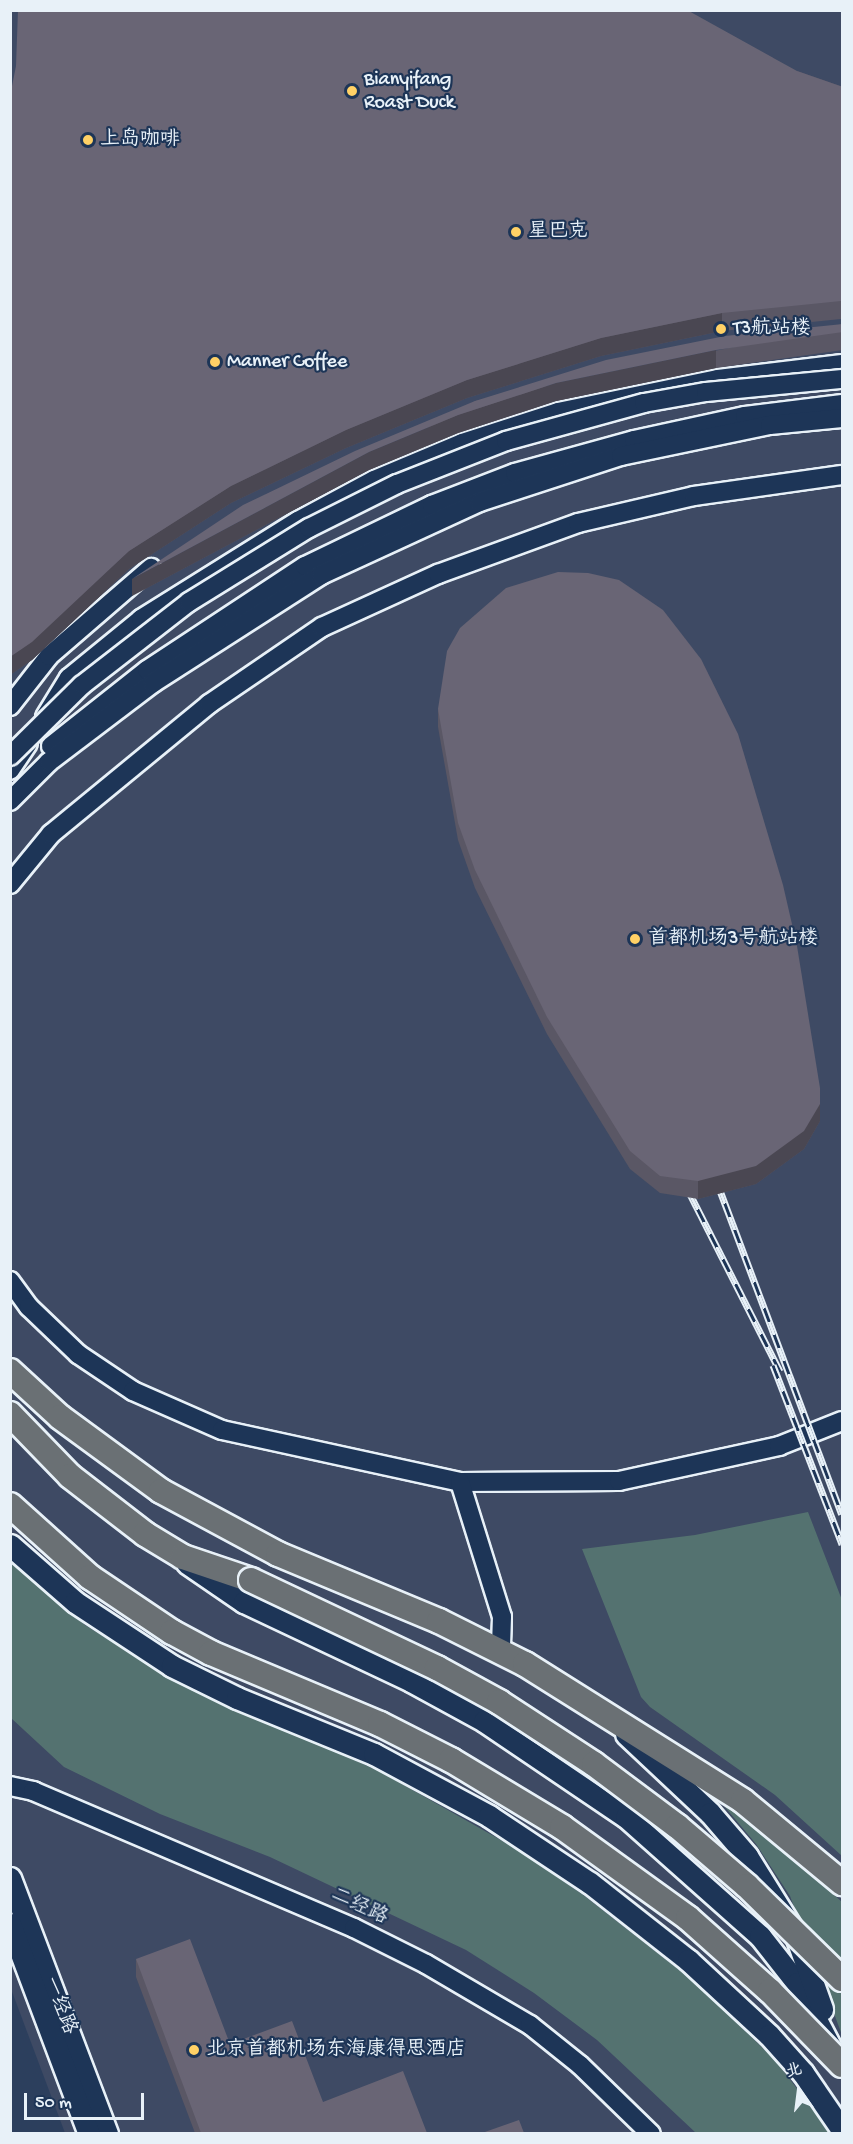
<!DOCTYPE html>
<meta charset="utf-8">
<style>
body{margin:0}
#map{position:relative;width:853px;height:2144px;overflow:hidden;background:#2c3f5d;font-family:"Gochi Hand","LXGW WenKai TC",sans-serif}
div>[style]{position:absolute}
.built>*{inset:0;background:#3e4a64}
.green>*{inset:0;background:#547270}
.roads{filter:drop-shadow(2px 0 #e8f1f8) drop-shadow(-2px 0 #e8f1f8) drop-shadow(0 2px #e8f1f8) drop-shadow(0 -2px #e8f1f8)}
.tertiary>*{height:18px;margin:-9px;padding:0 9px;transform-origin:9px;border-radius:9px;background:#1d3557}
.secondary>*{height:21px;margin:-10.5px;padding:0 10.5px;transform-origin:10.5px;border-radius:10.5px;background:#1d3557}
.trunk>*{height:24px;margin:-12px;padding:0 12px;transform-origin:12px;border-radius:12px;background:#6a7074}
.rail>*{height:7px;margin-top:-3.5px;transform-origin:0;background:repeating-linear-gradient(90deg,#1d3557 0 14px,#e8f1f8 0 28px);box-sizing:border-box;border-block:2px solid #e8f1f8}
.bridges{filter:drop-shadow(2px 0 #e8f1f8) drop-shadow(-2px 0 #e8f1f8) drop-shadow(0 2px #e8f1f8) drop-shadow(0 -2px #e8f1f8)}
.tertiary-bridge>*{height:18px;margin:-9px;padding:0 9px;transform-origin:9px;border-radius:9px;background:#1d3557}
.trunk-bridge>*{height:24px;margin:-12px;padding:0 12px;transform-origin:12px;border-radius:12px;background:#6a7074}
.wall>*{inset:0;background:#5a5765}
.shaded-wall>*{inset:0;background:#4a4752}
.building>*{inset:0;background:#696575}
.dots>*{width:16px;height:16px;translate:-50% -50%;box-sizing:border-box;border:3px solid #1d3557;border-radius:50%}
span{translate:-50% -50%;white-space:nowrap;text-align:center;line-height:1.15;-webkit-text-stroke:4.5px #1d3557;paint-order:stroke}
.poi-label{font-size:20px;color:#e8f1f8}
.left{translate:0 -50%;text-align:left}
.street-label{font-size:20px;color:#e8f1f8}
.frame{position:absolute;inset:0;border:12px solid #e8f1f8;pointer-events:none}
.north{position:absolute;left:769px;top:2060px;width:60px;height:60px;-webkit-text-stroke:4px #1d3557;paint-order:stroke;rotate:346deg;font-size:16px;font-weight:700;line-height:24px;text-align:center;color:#e8f1f8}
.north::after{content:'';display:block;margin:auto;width:21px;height:27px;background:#e8f1f8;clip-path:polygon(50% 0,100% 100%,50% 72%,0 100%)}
.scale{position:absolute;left:24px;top:2093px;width:120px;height:27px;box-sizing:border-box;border:3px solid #e8f1f8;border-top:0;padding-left:8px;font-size:18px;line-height:21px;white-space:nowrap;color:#e8f1f8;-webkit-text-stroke:4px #1d3557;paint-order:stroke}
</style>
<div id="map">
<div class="built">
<i style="clip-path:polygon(11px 11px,842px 11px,842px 2133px,65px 2133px,11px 1989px)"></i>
</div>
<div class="green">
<i style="clip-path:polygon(808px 1512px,842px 1600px,842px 1856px,775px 1795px,650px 1707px,641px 1697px,582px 1549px,695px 1535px)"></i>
<i style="clip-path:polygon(10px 1562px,85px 1625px,130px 1653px,192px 1688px,379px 1771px,515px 1848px,582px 1894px,696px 1983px,775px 2060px,831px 2133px,696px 2133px,597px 2040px,534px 1993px,466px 1950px,270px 1857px,160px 1814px,64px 1767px,11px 1718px)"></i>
<i style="clip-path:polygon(719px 1800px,765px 1833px,842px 1902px,842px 2035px,790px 1896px,756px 1844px)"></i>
</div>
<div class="roads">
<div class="tertiary">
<i style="left:10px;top:706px;width:63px;rotate:-52deg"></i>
<i style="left:49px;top:656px;width:135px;rotate:-40.8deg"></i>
<i style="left:45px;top:717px;width:46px;rotate:-58.4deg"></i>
<i style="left:69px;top:678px;width:93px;rotate:-39.3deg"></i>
<i style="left:141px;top:619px;width:185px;rotate:-32deg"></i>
<i style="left:298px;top:521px;width:86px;rotate:-28.3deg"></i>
<i style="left:374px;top:480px;width:95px;rotate:-22.8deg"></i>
<i style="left:462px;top:443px;width:101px;rotate:-17.9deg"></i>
<i style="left:558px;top:412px;width:163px;rotate:-11.7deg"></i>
<i style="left:718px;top:379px;width:125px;rotate:-6.9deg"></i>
<i style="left:51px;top:746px;width:122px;rotate:-38.4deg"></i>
<i style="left:147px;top:670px;width:189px;rotate:-33.4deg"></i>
<i style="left:305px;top:566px;width:141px;rotate:-25.7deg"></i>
<i style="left:432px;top:505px;width:89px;rotate:-21.1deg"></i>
<i style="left:515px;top:473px;width:123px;rotate:-15.5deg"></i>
<i style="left:634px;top:440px;width:114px;rotate:-12.2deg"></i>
<i style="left:745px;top:416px;width:98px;rotate:-7.1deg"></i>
<i style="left:10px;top:770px;width:32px;rotate:-56deg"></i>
<i style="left:10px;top:801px;width:55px;rotate:-45deg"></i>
<i style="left:49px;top:762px;width:131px;rotate:-37.2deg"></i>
<i style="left:153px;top:683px;width:200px;rotate:-32.7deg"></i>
<i style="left:321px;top:575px;width:175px;rotate:-24.7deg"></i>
<i style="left:480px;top:502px;width:148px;rotate:-18.1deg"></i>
<i style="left:621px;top:456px;width:152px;rotate:-11.8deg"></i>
<i style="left:770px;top:425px;width:72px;rotate:-5.6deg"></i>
<i style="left:10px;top:884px;width:65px;rotate:-50.6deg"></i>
<i style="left:51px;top:834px;width:205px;rotate:-39.4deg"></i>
<i style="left:209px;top:704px;width:137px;rotate:-34.3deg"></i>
<i style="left:322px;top:627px;width:128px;rotate:-24.6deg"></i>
<i style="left:438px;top:574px;width:149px;rotate:-20deg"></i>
<i style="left:578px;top:523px;width:119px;rotate:-13.1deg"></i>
<i style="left:694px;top:496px;width:149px;rotate:-8.1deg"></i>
<i style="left:10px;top:1281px;width:32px;rotate:54deg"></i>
<i style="left:29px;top:1307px;width:68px;rotate:43.8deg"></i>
<i style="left:78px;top:1354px;width:66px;rotate:33.9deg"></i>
<i style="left:133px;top:1391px;width:97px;rotate:23.7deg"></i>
<i style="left:222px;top:1430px;width:244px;rotate:12.3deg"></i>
<i style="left:460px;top:1482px;width:159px;rotate:-0.4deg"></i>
<i style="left:619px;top:1481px;width:164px;rotate:-12.3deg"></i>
<i style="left:779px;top:1446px;width:68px;rotate:-21.6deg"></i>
<i style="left:460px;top:1482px;width:141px;rotate:72.7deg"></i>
<i style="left:502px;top:1617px;width:33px;rotate:92deg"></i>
<i style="left:10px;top:1786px;width:24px;rotate:12deg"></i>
<i style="left:33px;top:1791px;width:349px;rotate:23.1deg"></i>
<i style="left:354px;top:1928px;width:80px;rotate:26.6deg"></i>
<i style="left:426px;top:1964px;width:121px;rotate:30.4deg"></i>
<i style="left:530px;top:2025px;width:64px;rotate:38.7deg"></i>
<i style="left:580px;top:2065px;width:99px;rotate:44.2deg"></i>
</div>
<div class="secondary">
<i style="left:10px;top:1545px;width:86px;rotate:41.2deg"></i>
<i style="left:75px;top:1602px;width:116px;rotate:33.4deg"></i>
<i style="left:172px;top:1666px;width:72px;rotate:26.2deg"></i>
<i style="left:237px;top:1698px;width:148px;rotate:22.2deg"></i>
<i style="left:374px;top:1754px;width:131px;rotate:28.3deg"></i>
<i style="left:489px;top:1816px;width:121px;rotate:33.6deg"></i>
<i style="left:590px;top:1883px;width:125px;rotate:38.2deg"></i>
<i style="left:688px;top:1960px;width:110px;rotate:42.8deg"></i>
<i style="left:769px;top:2035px;width:51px;rotate:48.2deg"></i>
<i style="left:803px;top:2073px;width:69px;rotate:55.6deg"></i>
<i style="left:187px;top:1563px;width:69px;rotate:34.4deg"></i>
<i style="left:244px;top:1602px;width:185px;rotate:25.3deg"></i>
<i style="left:411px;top:1681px;width:83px;rotate:28.7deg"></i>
<i style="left:484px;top:1721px;width:171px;rotate:34.1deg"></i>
<i style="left:626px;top:1817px;width:179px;rotate:41.6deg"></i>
<i style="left:760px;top:1936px;width:60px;rotate:51.8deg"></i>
<i style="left:797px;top:1983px;width:76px;rotate:62.4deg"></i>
<i style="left:626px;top:1734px;width:115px;rotate:43.2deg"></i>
<i style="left:710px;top:1813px;width:57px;rotate:49.3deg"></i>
<i style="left:747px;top:1856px;width:91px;rotate:58.1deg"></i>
<i style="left:795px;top:1933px;width:81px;rotate:70.4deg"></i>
<i style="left:10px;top:1878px;width:274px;rotate:69.2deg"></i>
<i style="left:10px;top:1924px;width:224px;rotate:69.4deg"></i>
</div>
<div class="trunk">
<i style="left:10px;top:1371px;width:68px;rotate:42.6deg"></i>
<i style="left:60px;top:1417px;width:125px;rotate:36.2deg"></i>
<i style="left:161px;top:1491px;width:133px;rotate:28.3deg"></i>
<i style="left:278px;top:1554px;width:174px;rotate:22.6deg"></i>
<i style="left:439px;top:1621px;width:96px;rotate:26.6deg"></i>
<i style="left:525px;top:1664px;width:257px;rotate:32.1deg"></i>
<i style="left:743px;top:1801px;width:129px;rotate:39.6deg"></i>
<i style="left:10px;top:1414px;width:86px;rotate:45.9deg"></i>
<i style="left:70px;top:1476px;width:95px;rotate:37.7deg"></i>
<i style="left:145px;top:1534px;width:44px;rotate:31.2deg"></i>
<i style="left:183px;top:1557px;width:72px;rotate:18.7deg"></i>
</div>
</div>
<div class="rail">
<i style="left:715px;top:1177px;width:360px;rotate:69.4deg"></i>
<i style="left:685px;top:1184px;width:210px;rotate:63.1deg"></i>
<i style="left:773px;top:1365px;width:192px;rotate:68.9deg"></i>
</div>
<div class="bridges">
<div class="tertiary-bridge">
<i style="left:10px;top:756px;width:101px;rotate:-44.6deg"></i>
<i style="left:82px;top:685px;width:135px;rotate:-37.8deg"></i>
<i style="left:189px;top:602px;width:141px;rotate:-31.7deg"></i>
<i style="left:309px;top:528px;width:98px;rotate:-26.6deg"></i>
<i style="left:397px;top:484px;width:117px;rotate:-21.5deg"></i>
<i style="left:506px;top:441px;width:143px;rotate:-15.4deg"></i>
<i style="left:644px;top:403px;width:63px;rotate:-10.1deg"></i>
<i style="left:706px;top:392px;width:137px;rotate:-5.5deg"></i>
</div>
<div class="trunk-bridge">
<i style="left:10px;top:1505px;width:108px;rotate:42deg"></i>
<i style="left:90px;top:1577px;width:99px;rotate:33.9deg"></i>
<i style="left:172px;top:1632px;width:44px;rotate:28.3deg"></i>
<i style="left:211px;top:1653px;width:183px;rotate:22.8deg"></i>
<i style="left:380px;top:1724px;width:80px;rotate:26.9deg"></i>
<i style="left:451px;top:1760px;width:130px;rotate:31.1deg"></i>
<i style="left:562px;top:1827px;width:155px;rotate:35.8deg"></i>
<i style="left:688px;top:1918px;width:110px;rotate:41.7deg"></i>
<i style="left:770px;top:1991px;width:103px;rotate:45.8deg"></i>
<i style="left:251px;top:1580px;width:206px;rotate:25.3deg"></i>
<i style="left:437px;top:1668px;width:71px;rotate:28.7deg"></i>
<i style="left:499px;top:1702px;width:113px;rotate:33.1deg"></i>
<i style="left:594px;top:1764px;width:104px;rotate:36.8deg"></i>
<i style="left:677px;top:1826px;width:92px;rotate:40.6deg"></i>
<i style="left:747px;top:1886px;width:133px;rotate:44.4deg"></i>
</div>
</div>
<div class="wall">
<i style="clip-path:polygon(797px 71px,843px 87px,843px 320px,841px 319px,722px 331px,601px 356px,467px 398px,346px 448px,231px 503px,129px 569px,32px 660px,10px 675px,10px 96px)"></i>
<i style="clip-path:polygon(843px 324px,843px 350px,716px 368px,556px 401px,458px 433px,369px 470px,132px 596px,475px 401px)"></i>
<i style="clip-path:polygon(438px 709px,820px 1121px,804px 1149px,756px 1184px,698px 1199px,660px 1193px,630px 1169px,547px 1034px,475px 888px,458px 840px,438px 727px)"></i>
<i style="clip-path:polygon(136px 1959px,230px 2044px,323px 2102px,427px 2133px,195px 2133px,136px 1977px)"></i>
</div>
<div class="shaded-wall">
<i style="clip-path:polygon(722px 313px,722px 331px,601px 356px,467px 398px,346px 448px,231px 503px,129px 569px,32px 660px,10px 675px,10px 657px,129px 551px,231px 486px,346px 430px,467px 380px,601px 338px)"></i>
<i style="clip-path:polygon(716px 350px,716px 368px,556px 401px,458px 433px,369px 470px,132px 596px,132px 579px,369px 452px,458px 415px,556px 383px)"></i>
<i style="clip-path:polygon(820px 1104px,820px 1121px,804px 1149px,756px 1184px,698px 1199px,698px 1181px)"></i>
</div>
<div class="building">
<i style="clip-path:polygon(18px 10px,687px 10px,797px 71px,843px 87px,843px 302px,841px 301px,722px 313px,601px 338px,467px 380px,346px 430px,231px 486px,129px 551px,32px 642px,10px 657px,10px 96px,16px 66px)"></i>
<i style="clip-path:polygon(843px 324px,843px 332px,716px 350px,556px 383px,458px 415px,369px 452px,132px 579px,243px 505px,355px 451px,475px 401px,606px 360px,725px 336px)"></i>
<i style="clip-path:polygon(558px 572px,588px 573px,619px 580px,663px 610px,701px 659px,738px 734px,783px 885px,797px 946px,820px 1088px,820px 1104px,804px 1131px,756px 1166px,698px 1181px,660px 1176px,630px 1151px,547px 1017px,475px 870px,458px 823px,438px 709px,447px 651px,460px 628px,506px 588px)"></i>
<i style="clip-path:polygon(190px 1939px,230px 2044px,292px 2021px,323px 2102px,403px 2071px,427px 2133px,201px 2133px,136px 1959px)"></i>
<i style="clip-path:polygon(519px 2120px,524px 2133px,482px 2133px)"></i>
</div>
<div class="dots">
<i style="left:352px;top:91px;background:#ffd166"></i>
<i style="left:88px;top:140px;background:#ffd166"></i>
<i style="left:516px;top:232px;background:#ffd166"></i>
<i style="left:721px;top:329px;background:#ffd166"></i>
<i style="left:215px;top:362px;background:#ffd166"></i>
<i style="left:635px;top:939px;background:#ffd166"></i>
<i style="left:194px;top:2050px;background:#ffd166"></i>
</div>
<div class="poi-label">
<span class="left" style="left:364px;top:92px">Bianyifang<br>Roast Duck</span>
<span class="left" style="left:100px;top:140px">上岛咖啡</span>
<span class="left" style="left:528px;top:232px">星巴克</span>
<span class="left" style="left:733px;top:329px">T3航站楼</span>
<span class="left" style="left:227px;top:362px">Manner Coffee</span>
<span class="left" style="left:648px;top:939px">首都机场3号航站楼</span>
<span class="left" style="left:206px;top:2050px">北京首都机场东海康得思酒店</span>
</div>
<div class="street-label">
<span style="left:359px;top:1907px;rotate:25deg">二经路</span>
<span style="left:59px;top:2006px;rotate:69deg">一经路</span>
</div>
<div class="frame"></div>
<div class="north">北</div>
<div class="scale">50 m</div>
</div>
